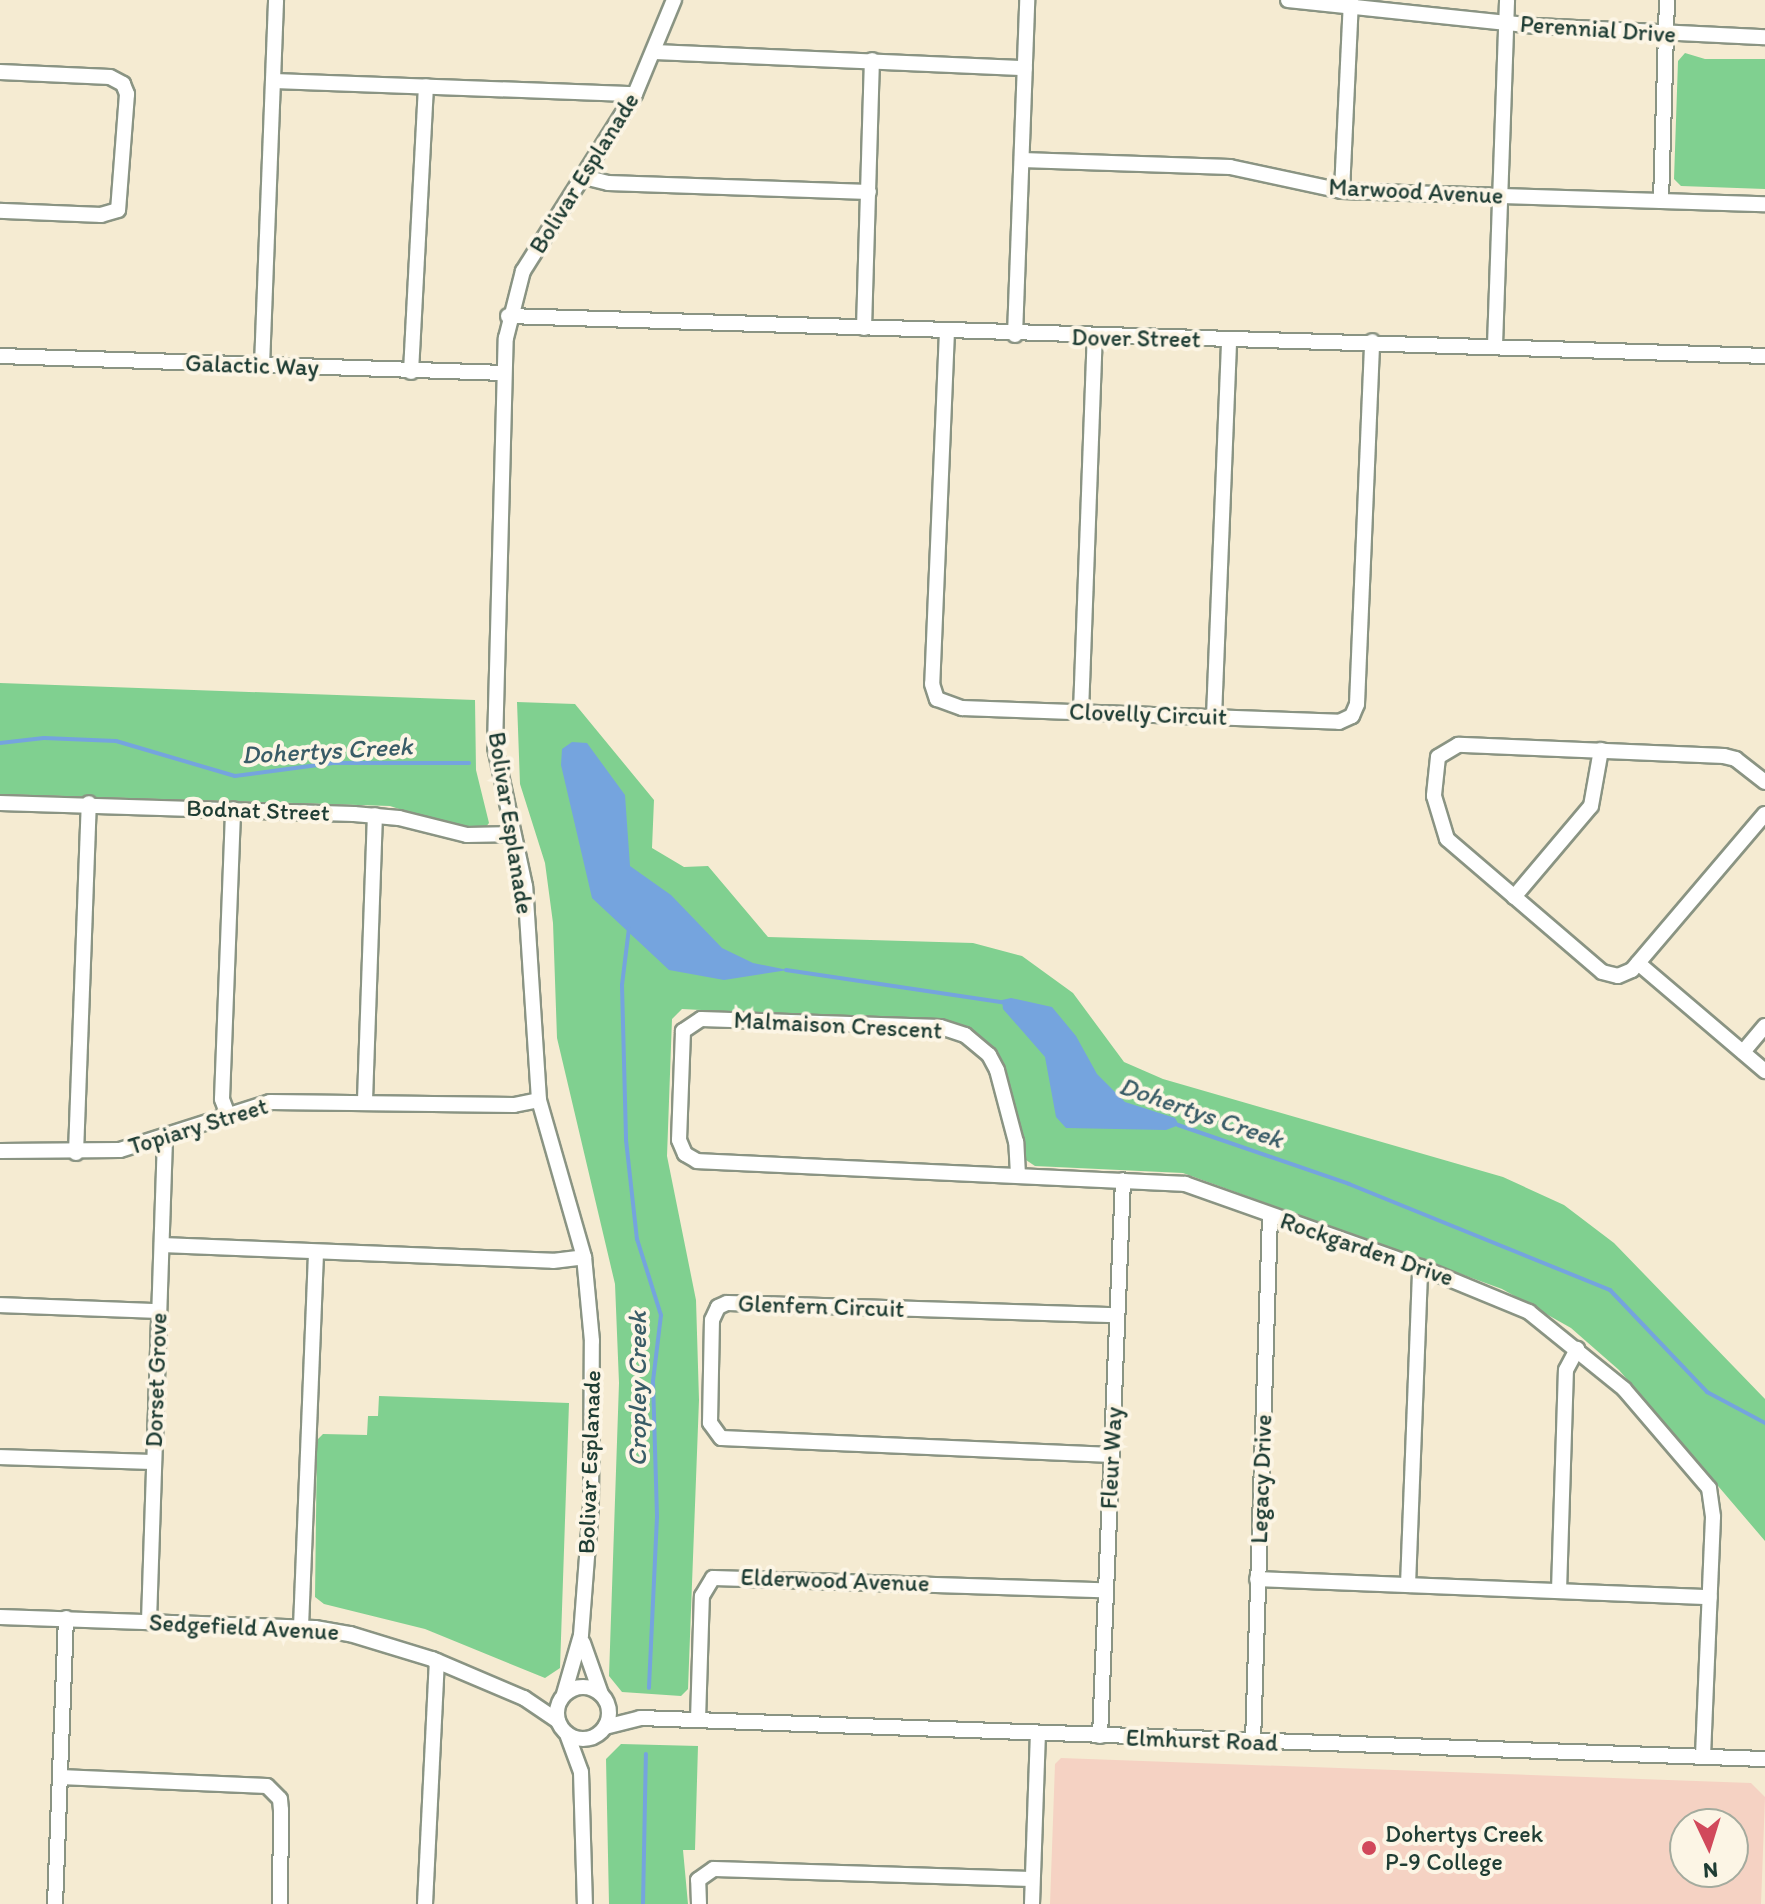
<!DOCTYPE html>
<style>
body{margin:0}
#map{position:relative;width:1765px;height:1904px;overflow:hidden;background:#f5ebd2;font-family:Itim,sans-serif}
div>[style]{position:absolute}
.built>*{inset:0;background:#f5d2c3}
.green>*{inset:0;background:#80d090}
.water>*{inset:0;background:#75a4de}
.stream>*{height:4px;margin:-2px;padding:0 2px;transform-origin:2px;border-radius:2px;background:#75a4de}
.roads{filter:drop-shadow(2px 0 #8a9483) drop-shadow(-2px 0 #8a9483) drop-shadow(0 2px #8a9483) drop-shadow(0 -2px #8a9483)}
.minor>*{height:14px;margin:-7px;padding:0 7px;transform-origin:7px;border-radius:7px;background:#fff}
.minor>.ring{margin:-7px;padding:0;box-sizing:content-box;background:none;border:14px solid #fff;border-radius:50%}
.dots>*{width:22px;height:22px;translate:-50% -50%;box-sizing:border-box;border:4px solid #fcf5e5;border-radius:50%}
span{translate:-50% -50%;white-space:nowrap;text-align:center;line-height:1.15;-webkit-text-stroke:8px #fcf5e5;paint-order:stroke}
.street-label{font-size:24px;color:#1f3d34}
.poi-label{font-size:24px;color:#1f3d34}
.left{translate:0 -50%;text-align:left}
.water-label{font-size:26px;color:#395c67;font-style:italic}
.north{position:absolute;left:1669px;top:1808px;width:80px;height:80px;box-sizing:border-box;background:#fcf5e5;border:2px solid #a4ab9e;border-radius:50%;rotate:176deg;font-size:22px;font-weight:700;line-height:32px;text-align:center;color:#1f3d34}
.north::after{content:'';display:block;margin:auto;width:28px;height:36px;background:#d1495b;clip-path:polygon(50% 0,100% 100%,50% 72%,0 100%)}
</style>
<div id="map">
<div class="built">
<i style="clip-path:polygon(evenodd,1061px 1758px,1751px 1783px,1765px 1797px,1761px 1904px,1050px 1904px,1055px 1764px,1061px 1758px,1685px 1824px,1733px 1824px,1733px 1872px,1685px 1872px,1685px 1824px)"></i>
</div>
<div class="green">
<i style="clip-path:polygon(1685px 53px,1705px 59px,1765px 59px,1765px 189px,1681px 186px,1674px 179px,1678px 61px)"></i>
<i style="clip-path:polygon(0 683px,475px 700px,476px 770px,489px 823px,485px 828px,451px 826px,390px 806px,0 794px)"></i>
<i style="clip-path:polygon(517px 702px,575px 704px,654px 800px,652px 848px,684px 867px,708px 866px,768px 937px,973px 943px,1022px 956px,1073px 993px,1124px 1062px,1163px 1079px,1503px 1177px,1564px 1205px,1614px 1243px,1765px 1399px,1765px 1541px,1619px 1370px,1571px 1328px,1502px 1289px,1183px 1173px,1035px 1166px,1026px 1160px,997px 1056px,958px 1023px,682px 1009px,672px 1019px,667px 1156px,696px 1300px,699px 1400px,688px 1689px,681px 1696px,622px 1692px,609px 1676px,619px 1383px,615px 1284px,557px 1038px,553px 923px,545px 863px,520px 784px)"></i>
<i style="clip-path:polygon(379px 1396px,569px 1403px,560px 1668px,545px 1678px,425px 1629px,324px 1604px,315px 1597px,317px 1440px,323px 1434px,367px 1435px,368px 1416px,378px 1416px)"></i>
<i style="clip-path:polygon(621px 1744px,698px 1746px,695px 1850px,683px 1850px,688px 1904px,609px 1904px,606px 1759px)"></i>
</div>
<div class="water">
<i style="clip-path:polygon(572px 742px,587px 743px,625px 795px,630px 866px,671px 895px,722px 948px,753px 963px,788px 970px,724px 980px,669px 970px,592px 898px,561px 765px,562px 749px)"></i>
<i style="clip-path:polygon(1011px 998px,1052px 1007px,1076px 1036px,1097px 1074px,1125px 1102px,1175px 1118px,1179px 1125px,1166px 1130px,1066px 1128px,1056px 1117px,1045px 1057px,1003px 1009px,1002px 1000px)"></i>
</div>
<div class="stream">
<i style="left:0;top:743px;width:44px;rotate:-6.5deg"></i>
<i style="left:44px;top:738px;width:72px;rotate:2.4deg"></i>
<i style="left:116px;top:741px;width:124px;rotate:16.4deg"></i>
<i style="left:235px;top:776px;width:99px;rotate:-7.6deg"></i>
<i style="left:333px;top:763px;width:136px"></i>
<i style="left:629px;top:928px;width:57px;rotate:97deg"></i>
<i style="left:622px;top:985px;width:155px;rotate:88.5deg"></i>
<i style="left:626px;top:1140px;width:100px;rotate:83.7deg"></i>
<i style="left:637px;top:1239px;width:80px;rotate:72.5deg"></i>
<i style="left:661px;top:1315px;width:66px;rotate:96.9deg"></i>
<i style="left:653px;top:1381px;width:136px;rotate:88.3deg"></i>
<i style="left:657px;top:1517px;width:171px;rotate:92.7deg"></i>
<i style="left:786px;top:970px;width:222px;rotate:8.5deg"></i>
<i style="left:1178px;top:1125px;width:181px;rotate:19deg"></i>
<i style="left:1349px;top:1184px;width:282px;rotate:22.1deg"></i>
<i style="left:1610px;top:1290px;width:141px;rotate:46.4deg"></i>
<i style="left:1707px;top:1392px;width:66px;rotate:28.1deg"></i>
<i style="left:643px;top:1904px;width:150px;rotate:-88.9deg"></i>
</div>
<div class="roads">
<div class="minor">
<i style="left:1288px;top:0;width:249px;rotate:6deg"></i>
<i style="left:1536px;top:26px;width:229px;rotate:2.8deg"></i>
<i style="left:656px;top:52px;width:369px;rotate:2.5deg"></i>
<i style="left:0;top:72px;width:110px;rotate:2.6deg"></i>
<i style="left:110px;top:77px;width:15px;rotate:28deg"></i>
<i style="left:123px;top:84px;width:11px;rotate:68deg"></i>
<i style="left:127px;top:94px;width:116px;rotate:94.4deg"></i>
<i style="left:118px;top:210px;width:18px;rotate:164deg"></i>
<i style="left:101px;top:215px;width:101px;rotate:-177.7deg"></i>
<i style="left:274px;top:81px;width:361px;rotate:2.1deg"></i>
<i style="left:1022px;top:160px;width:208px;rotate:1.9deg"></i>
<i style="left:1230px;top:167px;width:115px;rotate:12.1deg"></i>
<i style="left:1342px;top:191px;width:423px;rotate:1.8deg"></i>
<i style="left:584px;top:177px;width:25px;rotate:14deg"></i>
<i style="left:608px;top:183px;width:261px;rotate:2deg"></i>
<i style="left:1342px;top:191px;width:191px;rotate:-87.3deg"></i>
<i style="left:1661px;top:201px;width:201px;rotate:-88.3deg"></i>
<i style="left:508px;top:316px;width:1258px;rotate:1.82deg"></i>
<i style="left:864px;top:328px;width:268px;rotate:-88.3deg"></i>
<i style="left:947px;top:331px;width:353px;rotate:92.4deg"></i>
<i style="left:932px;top:684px;width:16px;rotate:72deg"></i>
<i style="left:937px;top:699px;width:27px;rotate:20deg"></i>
<i style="left:962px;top:708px;width:377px;rotate:2.1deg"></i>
<i style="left:1339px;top:722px;width:14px;rotate:-25deg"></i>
<i style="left:1352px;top:716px;width:13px;rotate:-67deg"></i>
<i style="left:1357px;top:704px;width:363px;rotate:-87.6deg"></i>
<i style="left:1015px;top:335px;width:335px;rotate:-87.9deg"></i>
<i style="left:1495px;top:345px;width:345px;rotate:-88deg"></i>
<i style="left:0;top:356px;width:504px;rotate:1.93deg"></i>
<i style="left:262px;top:366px;width:366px;rotate:-87.8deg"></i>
<i style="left:411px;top:372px;width:286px;rotate:-87deg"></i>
<i style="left:1081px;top:712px;width:375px;rotate:-87.9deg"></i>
<i style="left:1214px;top:717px;width:378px;rotate:-87.7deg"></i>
<i style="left:1765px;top:782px;width:37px;rotate:-142deg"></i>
<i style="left:1736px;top:759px;width:12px;rotate:-166deg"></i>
<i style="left:1724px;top:756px;width:266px;rotate:-177.6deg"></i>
<i style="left:1458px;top:745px;width:23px;rotate:149deg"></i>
<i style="left:1438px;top:757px;width:39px;rotate:96deg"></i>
<i style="left:1434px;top:796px;width:45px;rotate:73.2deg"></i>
<i style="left:1447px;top:839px;width:204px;rotate:40.6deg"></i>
<i style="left:1602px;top:972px;width:16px;rotate:14deg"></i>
<i style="left:1618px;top:976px;width:15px;rotate:-23deg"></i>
<i style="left:1632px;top:970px;width:205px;rotate:-49.6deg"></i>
<i style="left:0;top:803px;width:354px;rotate:1.8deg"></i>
<i style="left:354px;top:814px;width:45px;rotate:5.1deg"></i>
<i style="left:399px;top:818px;width:70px;rotate:14deg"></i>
<i style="left:467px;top:835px;width:46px;rotate:-1.2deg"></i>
<i style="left:1514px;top:897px;width:119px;rotate:-49.8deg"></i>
<i style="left:1591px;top:806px;width:57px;rotate:-79.9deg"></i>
<i style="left:1638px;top:963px;width:167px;rotate:40.4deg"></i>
<i style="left:1743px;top:1052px;width:34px;rotate:-50deg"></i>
<i style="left:365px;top:1100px;width:285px;rotate:-88deg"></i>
<i style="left:228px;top:1115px;width:17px;rotate:-111deg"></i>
<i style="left:222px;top:1099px;width:290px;rotate:-87.8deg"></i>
<i style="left:0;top:1151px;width:120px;rotate:-0.5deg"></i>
<i style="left:120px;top:1150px;width:157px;rotate:-17.7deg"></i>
<i style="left:270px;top:1102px;width:244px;rotate:0.7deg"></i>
<i style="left:514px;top:1105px;width:25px;rotate:-11deg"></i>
<i style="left:76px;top:1153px;width:350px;rotate:-87.9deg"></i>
<i style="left:1018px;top:1175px;width:33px;rotate:-93deg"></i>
<i style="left:1016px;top:1142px;width:74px;rotate:-104.8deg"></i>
<i style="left:997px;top:1070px;width:17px;rotate:-118deg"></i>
<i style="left:989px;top:1055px;width:31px;rotate:-140deg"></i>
<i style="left:965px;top:1035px;width:26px;rotate:-162deg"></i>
<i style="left:940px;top:1027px;width:239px;rotate:-178.1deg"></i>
<i style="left:701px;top:1019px;width:22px;rotate:146deg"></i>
<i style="left:683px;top:1031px;width:109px;rotate:92.1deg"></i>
<i style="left:679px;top:1140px;width:15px;rotate:67deg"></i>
<i style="left:685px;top:1154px;width:14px;rotate:30deg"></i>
<i style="left:697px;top:1161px;width:489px;rotate:2.7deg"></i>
<i style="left:1185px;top:1184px;width:249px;rotate:19.5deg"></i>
<i style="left:1420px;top:1267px;width:118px;rotate:22.4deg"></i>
<i style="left:1529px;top:1312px;width:122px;rotate:39deg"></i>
<i style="left:1624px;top:1389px;width:130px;rotate:49.4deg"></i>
<i style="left:1709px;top:1488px;width:29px;rotate:82deg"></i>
<i style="left:1713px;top:1517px;width:239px;rotate:92.4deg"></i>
<i style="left:162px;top:1245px;width:391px;rotate:2.3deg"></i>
<i style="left:553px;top:1261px;width:31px;rotate:-7deg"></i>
<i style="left:0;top:1305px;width:159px;rotate:2.2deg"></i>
<i style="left:1112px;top:1455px;width:391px;rotate:-177.5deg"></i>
<i style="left:721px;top:1438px;width:19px;rotate:-126deg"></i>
<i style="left:710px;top:1423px;width:103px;rotate:-88.9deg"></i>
<i style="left:712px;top:1320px;width:14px;rotate:-65deg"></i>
<i style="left:718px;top:1307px;width:10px;rotate:-24deg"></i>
<i style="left:727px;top:1303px;width:390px;rotate:1.8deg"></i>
<i style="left:0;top:1457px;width:153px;rotate:1.9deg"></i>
<i style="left:1257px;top:1579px;width:453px;rotate:2.3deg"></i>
<i style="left:1408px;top:1585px;width:318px;rotate:-87.8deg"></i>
<i style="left:1559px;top:1591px;width:221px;rotate:-88.2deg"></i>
<i style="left:1566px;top:1370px;width:24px;rotate:-62deg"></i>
<i style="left:0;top:1617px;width:315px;rotate:2deg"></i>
<i style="left:315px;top:1628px;width:36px;rotate:10deg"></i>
<i style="left:350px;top:1634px;width:86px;rotate:17deg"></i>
<i style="left:432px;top:1659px;width:100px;rotate:23deg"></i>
<i style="left:524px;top:1698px;width:41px;rotate:34.1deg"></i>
<i style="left:149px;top:1621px;width:483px;rotate:-88.1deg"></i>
<i style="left:301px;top:1627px;width:374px;rotate:-87.7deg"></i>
<i style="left:583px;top:1643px;width:54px;rotate:70.6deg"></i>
<i class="ring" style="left:557px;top:1687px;width:38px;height:38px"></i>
<i style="left:564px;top:1694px;width:61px;rotate:-73.9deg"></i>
<i style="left:581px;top:1635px;width:129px;rotate:-85.6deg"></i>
<i style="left:591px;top:1506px;width:165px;rotate:-89.7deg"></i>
<i style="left:592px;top:1341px;width:84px;rotate:-95.4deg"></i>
<i style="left:584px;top:1257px;width:163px;rotate:-106deg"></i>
<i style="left:539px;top:1100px;width:214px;rotate:-93.7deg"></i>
<i style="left:525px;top:886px;width:142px;rotate:-102.2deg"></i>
<i style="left:495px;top:747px;width:409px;rotate:-88.5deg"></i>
<i style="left:506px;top:338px;width:69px;rotate:-75.8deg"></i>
<i style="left:523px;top:271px;width:209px;rotate:-57.7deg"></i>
<i style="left:635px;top:94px;width:102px;rotate:-67.5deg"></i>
<i style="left:698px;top:1720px;width:124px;rotate:-88.2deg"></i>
<i style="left:702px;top:1596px;width:21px;rotate:-59deg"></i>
<i style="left:713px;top:1578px;width:390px;rotate:1.8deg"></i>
<i style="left:605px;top:1727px;width:36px;rotate:-14deg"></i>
<i style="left:640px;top:1718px;width:1126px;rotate:2.09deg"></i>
<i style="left:567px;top:1734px;width:40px;rotate:69.8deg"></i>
<i style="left:581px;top:1772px;width:132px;rotate:88.3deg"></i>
<i style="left:1100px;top:1736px;width:556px;rotate:-87.63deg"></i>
<i style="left:1253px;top:1742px;width:527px;rotate:-88.15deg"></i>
<i style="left:60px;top:1777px;width:207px;rotate:2.5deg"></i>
<i style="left:267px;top:1786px;width:18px;rotate:45deg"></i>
<i style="left:280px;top:1799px;width:11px;rotate:85deg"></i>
<i style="left:281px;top:1810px;width:94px;rotate:90.6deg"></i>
<i style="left:55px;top:1904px;width:286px;rotate:-87.8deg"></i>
<i style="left:425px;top:1904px;width:243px;rotate:-87.2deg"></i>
<i style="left:699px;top:1904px;width:24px;rotate:-92deg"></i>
<i style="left:698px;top:1880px;width:19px;rotate:-35deg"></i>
<i style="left:714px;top:1869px;width:318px;rotate:1.8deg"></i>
<i style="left:1032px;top:1904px;width:171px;rotate:-88deg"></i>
</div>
</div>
<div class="dots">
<i style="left:1369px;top:1848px;background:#d1495b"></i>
</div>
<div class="street-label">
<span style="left:1598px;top:29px;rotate:4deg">Perennial Drive</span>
<span style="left:584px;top:173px;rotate:-58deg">Bolivar Esplanade</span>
<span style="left:1416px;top:191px;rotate:3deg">Marwood Avenue</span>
<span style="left:1136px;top:338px;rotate:1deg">Dover Street</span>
<span style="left:252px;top:365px;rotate:2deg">Galactic Way</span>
<span style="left:1148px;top:714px;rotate:2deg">Clovelly Circuit</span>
<span style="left:258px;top:810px;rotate:2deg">Bodnat Street</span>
<span style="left:511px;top:823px;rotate:81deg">Bolivar Esplanade</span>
<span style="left:838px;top:1025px;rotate:3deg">Malmaison Crescent</span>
<span style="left:198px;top:1126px;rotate:-17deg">Topiary Street</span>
<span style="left:1367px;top:1249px;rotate:19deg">Rockgarden Drive</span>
<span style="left:821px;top:1306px;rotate:2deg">Glenfern Circuit</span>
<span style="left:156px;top:1380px;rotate:-88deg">Dorset Grove</span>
<span style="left:1111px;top:1458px;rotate:-87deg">Fleur Way</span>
<span style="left:589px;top:1462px;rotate:-88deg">Bolivar Esplanade</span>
<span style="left:1261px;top:1479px;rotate:-88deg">Legacy Drive</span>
<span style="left:835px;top:1580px;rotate:2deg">Elderwood Avenue</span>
<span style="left:244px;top:1627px;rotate:3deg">Sedgefield Avenue</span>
<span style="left:1202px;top:1740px;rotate:2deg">Elmhurst Road</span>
</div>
<div class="poi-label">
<span class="left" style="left:1385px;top:1848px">Dohertys Creek<br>P-9 College</span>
</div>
<div class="water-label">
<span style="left:327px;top:751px;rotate:-3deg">Dohertys Creek</span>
<span style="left:1201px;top:1113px;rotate:19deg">Dohertys Creek</span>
<span style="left:638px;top:1389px;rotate:-90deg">Cropley Creek</span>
</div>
<div class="north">N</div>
</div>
